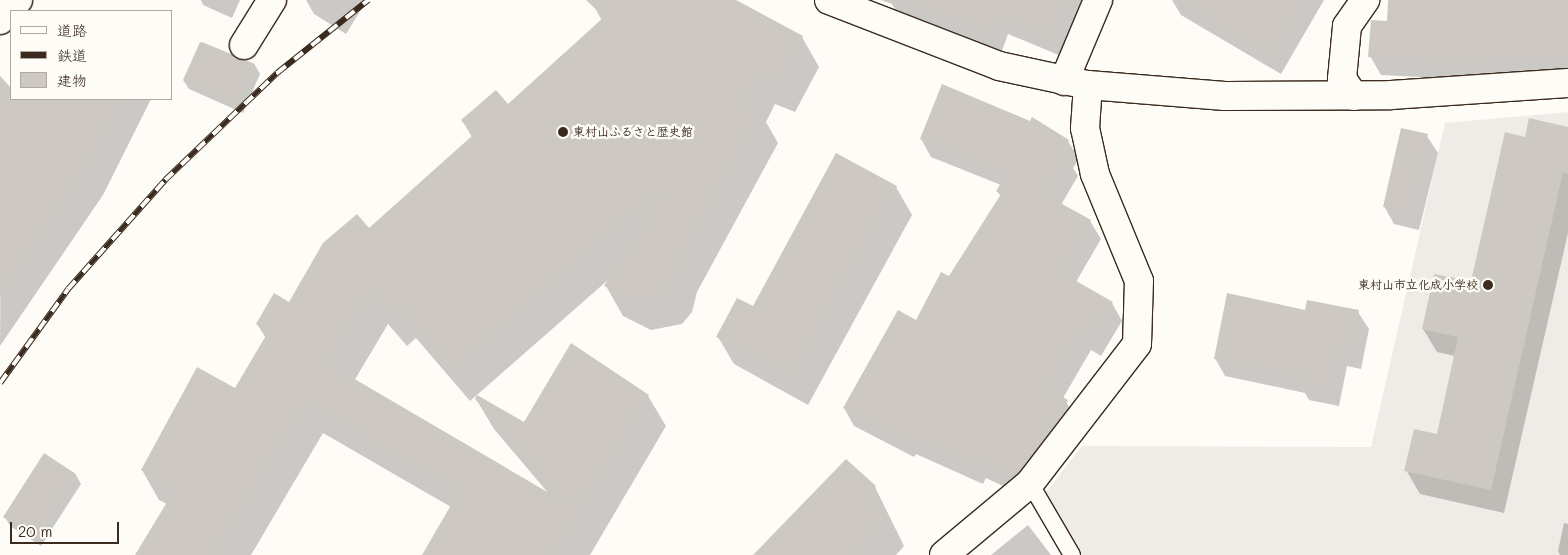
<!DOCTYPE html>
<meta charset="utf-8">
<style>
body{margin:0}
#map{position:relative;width:1568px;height:555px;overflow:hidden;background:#fdfcf7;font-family:Mali,"Klee One",sans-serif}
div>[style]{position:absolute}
.built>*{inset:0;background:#efece7}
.shadow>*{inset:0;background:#0003}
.building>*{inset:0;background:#cdc8c2}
.roads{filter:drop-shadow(1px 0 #3b2a1e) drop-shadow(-1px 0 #3b2a1e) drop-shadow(0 1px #3b2a1e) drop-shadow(0 -1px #3b2a1e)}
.lane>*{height:16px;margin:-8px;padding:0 8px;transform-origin:8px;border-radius:8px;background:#fdfcf7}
.street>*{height:28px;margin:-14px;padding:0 14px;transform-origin:14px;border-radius:14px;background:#fdfcf7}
.rail>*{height:5.5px;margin-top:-2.75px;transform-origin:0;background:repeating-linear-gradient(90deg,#fdfcf7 0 11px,#3b2a1e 0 22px);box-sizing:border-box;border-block:1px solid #3b2a1e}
.dots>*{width:14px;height:14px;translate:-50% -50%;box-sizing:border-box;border:2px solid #fdfcf7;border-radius:50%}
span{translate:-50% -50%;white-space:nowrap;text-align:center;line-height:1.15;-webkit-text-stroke:5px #fdfcf7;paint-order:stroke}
.poi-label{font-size:12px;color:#3b2a1e;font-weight:700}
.left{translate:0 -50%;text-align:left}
.right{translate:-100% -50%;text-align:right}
.legend{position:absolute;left:10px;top:10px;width:162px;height:90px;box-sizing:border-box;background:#fdfcf7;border:1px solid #afa8a0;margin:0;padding:6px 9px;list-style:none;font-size:15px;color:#3b2a1e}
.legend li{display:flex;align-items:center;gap:10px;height:25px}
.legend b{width:25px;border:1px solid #afa8a0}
.scale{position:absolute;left:10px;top:522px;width:109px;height:22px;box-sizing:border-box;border:2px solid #3b2a1e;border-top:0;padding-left:6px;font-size:15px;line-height:18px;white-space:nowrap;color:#3b2a1e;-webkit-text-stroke:4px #fdfcf7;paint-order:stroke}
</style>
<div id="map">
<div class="built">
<i style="clip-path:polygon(1568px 112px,1568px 555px,1079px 555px,1043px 496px,1082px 446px,1371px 447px,1445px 123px)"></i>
</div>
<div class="shadow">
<i style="clip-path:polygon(201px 0,240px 0,232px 18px,203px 5px)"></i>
<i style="clip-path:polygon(306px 0,367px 0,346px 34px,314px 14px)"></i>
<i style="clip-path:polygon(601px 0,733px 0,802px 37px,819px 67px,795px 112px,775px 104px,766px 122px,778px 143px,697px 292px,692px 312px,682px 324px,651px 330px,623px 316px,606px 286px,608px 280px,470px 401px,416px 338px,407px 346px,388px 324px,354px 381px,549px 494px,494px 429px,476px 399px,525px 424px,648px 396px,666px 426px,590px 555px,423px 555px,451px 507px,323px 433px,251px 555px,137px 555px,167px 504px,159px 500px,142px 470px,235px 389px,266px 338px,257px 324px,290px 304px,472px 137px,462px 120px,507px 106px,602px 21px,594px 6px)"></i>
<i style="clip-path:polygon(881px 0,1083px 0,1061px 56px,1008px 34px,1002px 51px,897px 13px,892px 4px)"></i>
<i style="clip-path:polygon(1172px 0,1324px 0,1281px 74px,1181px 15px)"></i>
<i style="clip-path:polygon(1389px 0,1568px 0,1568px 77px,1499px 81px,1381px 75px,1370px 56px,1388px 22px)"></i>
<i style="clip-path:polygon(200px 42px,255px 65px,260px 74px,243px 113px,189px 89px,183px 80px)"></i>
<i style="clip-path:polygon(2px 80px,11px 90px,11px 99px,151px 99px,103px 195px,0 346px)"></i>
<i style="clip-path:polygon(1033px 119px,1068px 141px,1079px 159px,1073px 168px,1078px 176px,1061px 205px,1090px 221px,1101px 239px,1076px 282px,1112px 303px,1122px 321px,1101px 356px,1091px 350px,1063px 398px,1077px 418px,1022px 495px,986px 478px,983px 484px,916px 454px,914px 457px,854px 426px,844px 408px,917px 322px,949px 278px,1001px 197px,997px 191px,1001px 185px,931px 157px,921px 139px,1031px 122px)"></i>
<i style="clip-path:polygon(1568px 128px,1568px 233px,1504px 513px,1420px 494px,1406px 470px,1438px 436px,1455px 356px,1437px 352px,1423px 329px,1472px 282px,1526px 139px)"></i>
<i style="clip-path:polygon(1427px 136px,1438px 153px,1419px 230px,1394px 224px,1384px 206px)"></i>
<i style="clip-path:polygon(896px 187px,912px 215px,808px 405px,734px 364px,718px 337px)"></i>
<i style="clip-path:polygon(1306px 311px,1358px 312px,1369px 329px,1361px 369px,1347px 366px,1339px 406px,1309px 400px,1305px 393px,1225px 376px,1215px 358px)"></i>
<i style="clip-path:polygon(44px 455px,76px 475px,81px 484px,41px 546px,10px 526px,5px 517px)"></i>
<i style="clip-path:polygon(875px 487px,904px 546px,896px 555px,755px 555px)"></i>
<i style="clip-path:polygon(1564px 523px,1568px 524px,1568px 555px,1560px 555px,1558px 551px)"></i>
<i style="clip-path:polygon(1028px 525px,1051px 555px,991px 555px)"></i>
</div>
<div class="building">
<i style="clip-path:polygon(586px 0,736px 0,803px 36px,778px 83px,757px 75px,744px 103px,761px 112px,681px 262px,676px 282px,664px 294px,633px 300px,604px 286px,660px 191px,452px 372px,399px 309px,389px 317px,370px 295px,329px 364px,561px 500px,475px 399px,477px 395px,524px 422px,571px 343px,649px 395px,556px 555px,422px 555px,458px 493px,306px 404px,216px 555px,135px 555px,175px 489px,141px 470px,197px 367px,235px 388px,268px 332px,256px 324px,274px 293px,289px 302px,323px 243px,357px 214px,369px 228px,473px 135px,461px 120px,496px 90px,508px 104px,604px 17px)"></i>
<i style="clip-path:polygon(909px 0,1066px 0,1051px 39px,998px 17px,992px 34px,909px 3px)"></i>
<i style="clip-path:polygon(1174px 0,1304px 0,1271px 57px)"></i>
<i style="clip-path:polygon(1388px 0,1568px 0,1568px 59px,1489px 56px,1489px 63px,1368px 57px,1371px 20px,1387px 21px)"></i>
<i style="clip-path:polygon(202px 42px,255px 64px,237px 104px,184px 81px)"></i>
<i style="clip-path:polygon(0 76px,11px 88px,11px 99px,123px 99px,88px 168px,0 297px)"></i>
<i style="clip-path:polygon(942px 84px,1030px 121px,1032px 117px,1069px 140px,1061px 153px,1069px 158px,1046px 195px,1091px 220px,1062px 273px,1113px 302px,1091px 339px,1081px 333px,1048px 389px,1068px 400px,1055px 424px,1052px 423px,1045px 438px,1011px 478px,976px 461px,973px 468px,906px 437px,904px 440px,843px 408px,898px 310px,916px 320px,941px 272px,949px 276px,1001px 194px,996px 191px,1006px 174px,920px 139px)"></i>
<i style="clip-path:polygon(1529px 118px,1568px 127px,1568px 174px,1563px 172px,1491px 490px,1404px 471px,1414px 429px,1437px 434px,1458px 337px,1422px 329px,1434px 274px,1471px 281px,1505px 132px,1525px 137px)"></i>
<i style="clip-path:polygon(1401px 128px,1428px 134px,1409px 213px,1383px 207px)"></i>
<i style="clip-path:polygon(836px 153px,897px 186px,793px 378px,716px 337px,737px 298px,753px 306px)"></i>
<i style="clip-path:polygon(1227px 293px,1305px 310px,1307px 300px,1359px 310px,1351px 352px,1337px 349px,1329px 388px,1297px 382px,1298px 376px,1214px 359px)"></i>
<i style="clip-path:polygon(44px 453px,76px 474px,36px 538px,3px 517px)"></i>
<i style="clip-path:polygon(846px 459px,876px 486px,868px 495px,888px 515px,877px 526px,881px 530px,856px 555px,753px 555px)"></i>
</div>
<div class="roads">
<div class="lane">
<i style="left:1030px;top:483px;width:83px;rotate:59.7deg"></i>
</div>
<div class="street">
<i style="left:829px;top:0;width:182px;rotate:21.2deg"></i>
<i style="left:999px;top:66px;width:91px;rotate:12.1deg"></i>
<i style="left:1088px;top:85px;width:137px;rotate:4.6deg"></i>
<i style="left:1225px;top:96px;width:166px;rotate:-0.3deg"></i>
<i style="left:1391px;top:95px;width:177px;rotate:-3.9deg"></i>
<i style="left:0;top:20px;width:27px;rotate:-48deg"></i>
<i style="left:244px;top:45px;width:53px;rotate:-58.1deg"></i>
<i style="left:1064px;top:81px;width:88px;rotate:-67.2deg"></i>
<i style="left:1354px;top:96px;width:21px;rotate:-125deg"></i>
<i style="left:1342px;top:79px;width:53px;rotate:-84.6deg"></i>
<i style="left:1347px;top:26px;width:32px;rotate:-55deg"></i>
<i style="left:944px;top:555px;width:112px;rotate:-39.9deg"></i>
<i style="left:1030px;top:483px;width:175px;rotate:-52.4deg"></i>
<i style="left:1137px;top:344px;width:63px;rotate:-88.2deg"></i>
<i style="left:1139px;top:281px;width:116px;rotate:-112.4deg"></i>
<i style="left:1095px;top:174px;width:47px;rotate:-102.3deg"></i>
<i style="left:1085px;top:128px;width:43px;rotate:-86deg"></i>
</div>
</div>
<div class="rail">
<i style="left:0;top:383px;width:116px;rotate:-54.1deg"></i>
<i style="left:68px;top:289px;width:146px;rotate:-48.3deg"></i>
<i style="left:165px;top:180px;width:155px;rotate:-43.7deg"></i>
<i style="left:277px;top:73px;width:117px;rotate:-38.7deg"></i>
</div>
<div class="dots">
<i style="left:563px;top:132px;background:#3b2a1e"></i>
<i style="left:1488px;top:285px;background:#3b2a1e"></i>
</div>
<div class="poi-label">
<span class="left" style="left:573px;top:132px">東村山ふるさと歴史館</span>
<span class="right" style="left:1478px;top:285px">東村山市立化成小学校</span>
</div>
<ul class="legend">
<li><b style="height:6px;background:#fdfcf7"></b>道路</li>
<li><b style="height:6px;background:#3b2a1e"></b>鉄道</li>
<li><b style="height:14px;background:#cdc8c2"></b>建物</li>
</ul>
<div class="scale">20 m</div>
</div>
